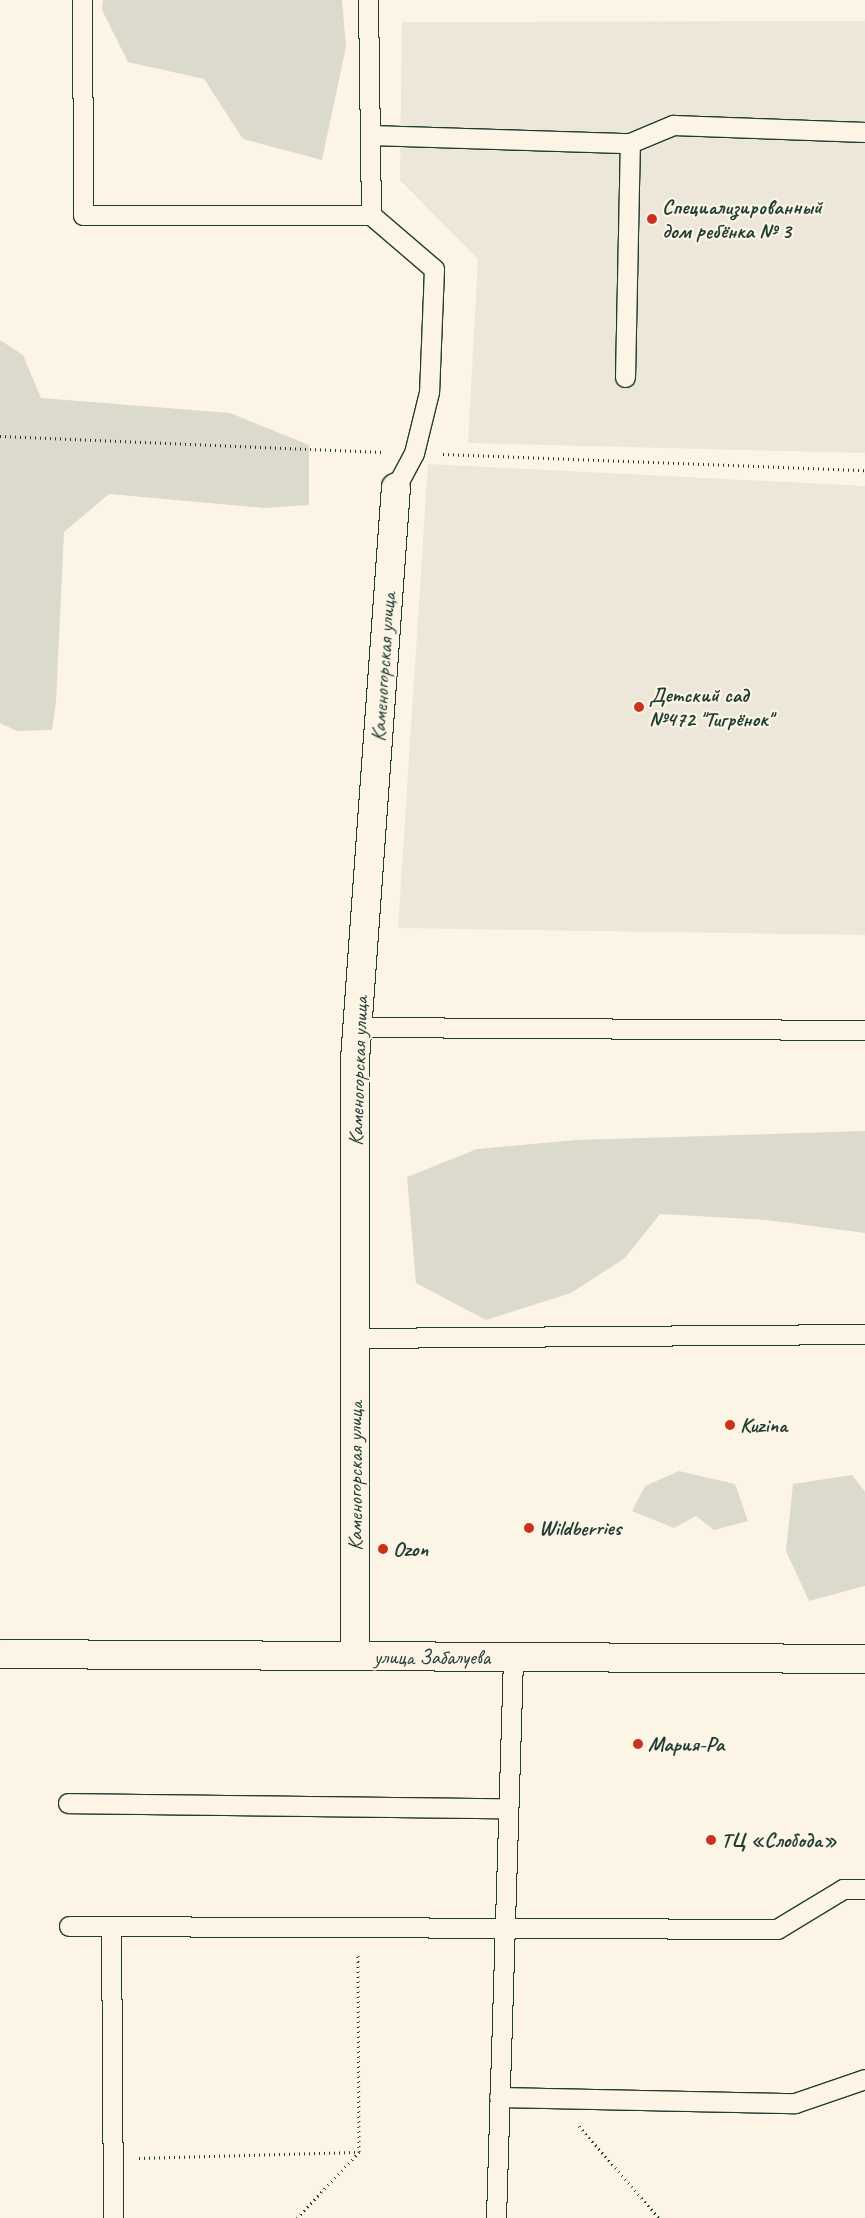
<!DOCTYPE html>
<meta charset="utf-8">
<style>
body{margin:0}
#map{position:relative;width:865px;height:2218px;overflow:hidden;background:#fcf5e5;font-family:Caveat,sans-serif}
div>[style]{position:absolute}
.built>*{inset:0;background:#ece7d8}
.green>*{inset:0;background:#dcdacc}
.path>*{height:3px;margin-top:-1.5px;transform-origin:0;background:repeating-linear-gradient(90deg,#1f3d34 0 1px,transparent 0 5px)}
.roads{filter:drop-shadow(1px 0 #1f3d34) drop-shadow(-1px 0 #1f3d34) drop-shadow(0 1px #1f3d34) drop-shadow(0 -1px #1f3d34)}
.service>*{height:19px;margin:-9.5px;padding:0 9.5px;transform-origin:9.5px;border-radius:9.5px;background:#fcf5e5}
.minor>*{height:28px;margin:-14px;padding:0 14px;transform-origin:14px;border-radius:14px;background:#fcf5e5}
.tertiary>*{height:28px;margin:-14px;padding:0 14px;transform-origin:14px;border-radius:14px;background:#fcf5e5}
.dots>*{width:14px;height:14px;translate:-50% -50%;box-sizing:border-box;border:2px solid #fcf5e5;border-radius:50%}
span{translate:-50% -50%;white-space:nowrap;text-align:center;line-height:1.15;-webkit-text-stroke:4.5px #fcf5e5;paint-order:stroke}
.poi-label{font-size:21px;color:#1f3d34;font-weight:700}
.left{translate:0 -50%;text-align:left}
.street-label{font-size:21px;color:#1f3d34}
</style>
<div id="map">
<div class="built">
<i style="clip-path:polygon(865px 21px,865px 453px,468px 443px,478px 259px,400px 180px,402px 22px)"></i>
<i style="clip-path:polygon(428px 464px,865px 486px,865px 935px,398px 928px)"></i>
</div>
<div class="green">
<i style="clip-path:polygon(103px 0,342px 0,346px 47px,322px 160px,243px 139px,204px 79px,128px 62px,102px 10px)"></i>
<i style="clip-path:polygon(0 340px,23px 355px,41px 398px,230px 413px,309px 445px,309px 505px,265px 508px,109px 494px,64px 532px,56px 702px,52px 730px,17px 731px,0 723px)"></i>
<i style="clip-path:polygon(865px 1131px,865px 1233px,767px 1220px,660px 1214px,625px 1258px,571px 1293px,486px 1320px,416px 1283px,407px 1177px,477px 1149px,576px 1140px)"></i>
<i style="clip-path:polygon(679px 1471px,735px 1484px,748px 1521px,714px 1530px,696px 1516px,674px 1528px,632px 1511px,645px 1486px)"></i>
<i style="clip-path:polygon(852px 1475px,865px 1492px,865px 1586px,809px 1601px,786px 1551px,793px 1484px)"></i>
</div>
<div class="path">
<i style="left:0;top:436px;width:384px;rotate:2.4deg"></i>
<i style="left:443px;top:454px;width:422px;rotate:2.2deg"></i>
<i style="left:579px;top:2126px;width:122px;rotate:49deg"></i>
<i style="left:139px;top:2158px;width:219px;rotate:-1.6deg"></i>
<i style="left:297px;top:2218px;width:91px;rotate:-46.8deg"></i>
<i style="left:359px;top:2152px;width:197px;rotate:-90.3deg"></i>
</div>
<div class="roads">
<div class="service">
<i style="left:82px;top:0;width:215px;rotate:89.7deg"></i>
<i style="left:83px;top:215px;width:288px"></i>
<i style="left:368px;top:0;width:215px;rotate:89.2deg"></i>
<i style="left:371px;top:215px;width:83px;rotate:40.6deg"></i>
<i style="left:434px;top:269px;width:123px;rotate:92.3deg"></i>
<i style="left:429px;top:392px;width:63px;rotate:103.8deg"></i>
<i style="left:414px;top:453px;width:38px;rotate:118deg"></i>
<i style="left:370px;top:135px;width:260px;rotate:1.8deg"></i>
<i style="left:630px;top:143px;width:47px;rotate:-22.7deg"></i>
<i style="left:673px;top:125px;width:192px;rotate:2.1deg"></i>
<i style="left:625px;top:377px;width:234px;rotate:-88.8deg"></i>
<i style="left:358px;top:1027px;width:507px;rotate:0.34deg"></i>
<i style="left:355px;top:1338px;width:510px;rotate:-0.45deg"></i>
<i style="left:68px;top:1803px;width:440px;rotate:0.7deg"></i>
<i style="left:69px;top:1926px;width:708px;rotate:0.24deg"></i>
<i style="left:777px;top:1929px;width:77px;rotate:-31.2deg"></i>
<i style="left:843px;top:1889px;width:22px"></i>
<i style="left:111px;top:1926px;width:292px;rotate:89.6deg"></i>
<i style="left:499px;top:2097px;width:296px;rotate:1.2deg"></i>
<i style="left:795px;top:2103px;width:74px;rotate:-18.9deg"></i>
<i style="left:496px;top:2218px;width:561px;rotate:-88.26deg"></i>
</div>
<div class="minor">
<i style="left:355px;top:1656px;width:596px;rotate:-90deg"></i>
<i style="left:355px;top:1060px;width:574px;rotate:-85.91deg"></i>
</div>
<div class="tertiary">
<i style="left:0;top:1654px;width:865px;rotate:0.33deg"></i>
</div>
</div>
<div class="dots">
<i style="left:652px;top:219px;background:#c8321e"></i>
<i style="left:639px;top:707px;background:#c8321e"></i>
<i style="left:730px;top:1425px;background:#c8321e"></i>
<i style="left:529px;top:1528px;background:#c8321e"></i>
<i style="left:383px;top:1549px;background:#c8321e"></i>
<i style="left:638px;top:1744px;background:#c8321e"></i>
<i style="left:711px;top:1840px;background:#c8321e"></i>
</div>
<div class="poi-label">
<span class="left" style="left:662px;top:219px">Специализированный<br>дом ребёнка № 3</span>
<span class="left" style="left:649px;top:707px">Детский сад<br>№472 "Тигрёнок"</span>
<span class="left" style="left:740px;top:1425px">Kuzina</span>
<span class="left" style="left:539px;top:1528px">Wildberries</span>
<span class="left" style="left:393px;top:1549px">Ozon</span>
<span class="left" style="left:648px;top:1744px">Мария-Ра</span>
<span class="left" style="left:721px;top:1840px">ТЦ «Слобода»</span>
</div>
<div class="street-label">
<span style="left:383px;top:667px;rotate:-86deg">Каменогорская улица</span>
<span style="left:358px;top:1071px;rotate:-88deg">Каменогорская улица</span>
<span style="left:355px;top:1476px;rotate:-90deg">Каменогорская улица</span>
<span style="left:432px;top:1657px">улица Забалуева</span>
</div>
</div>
